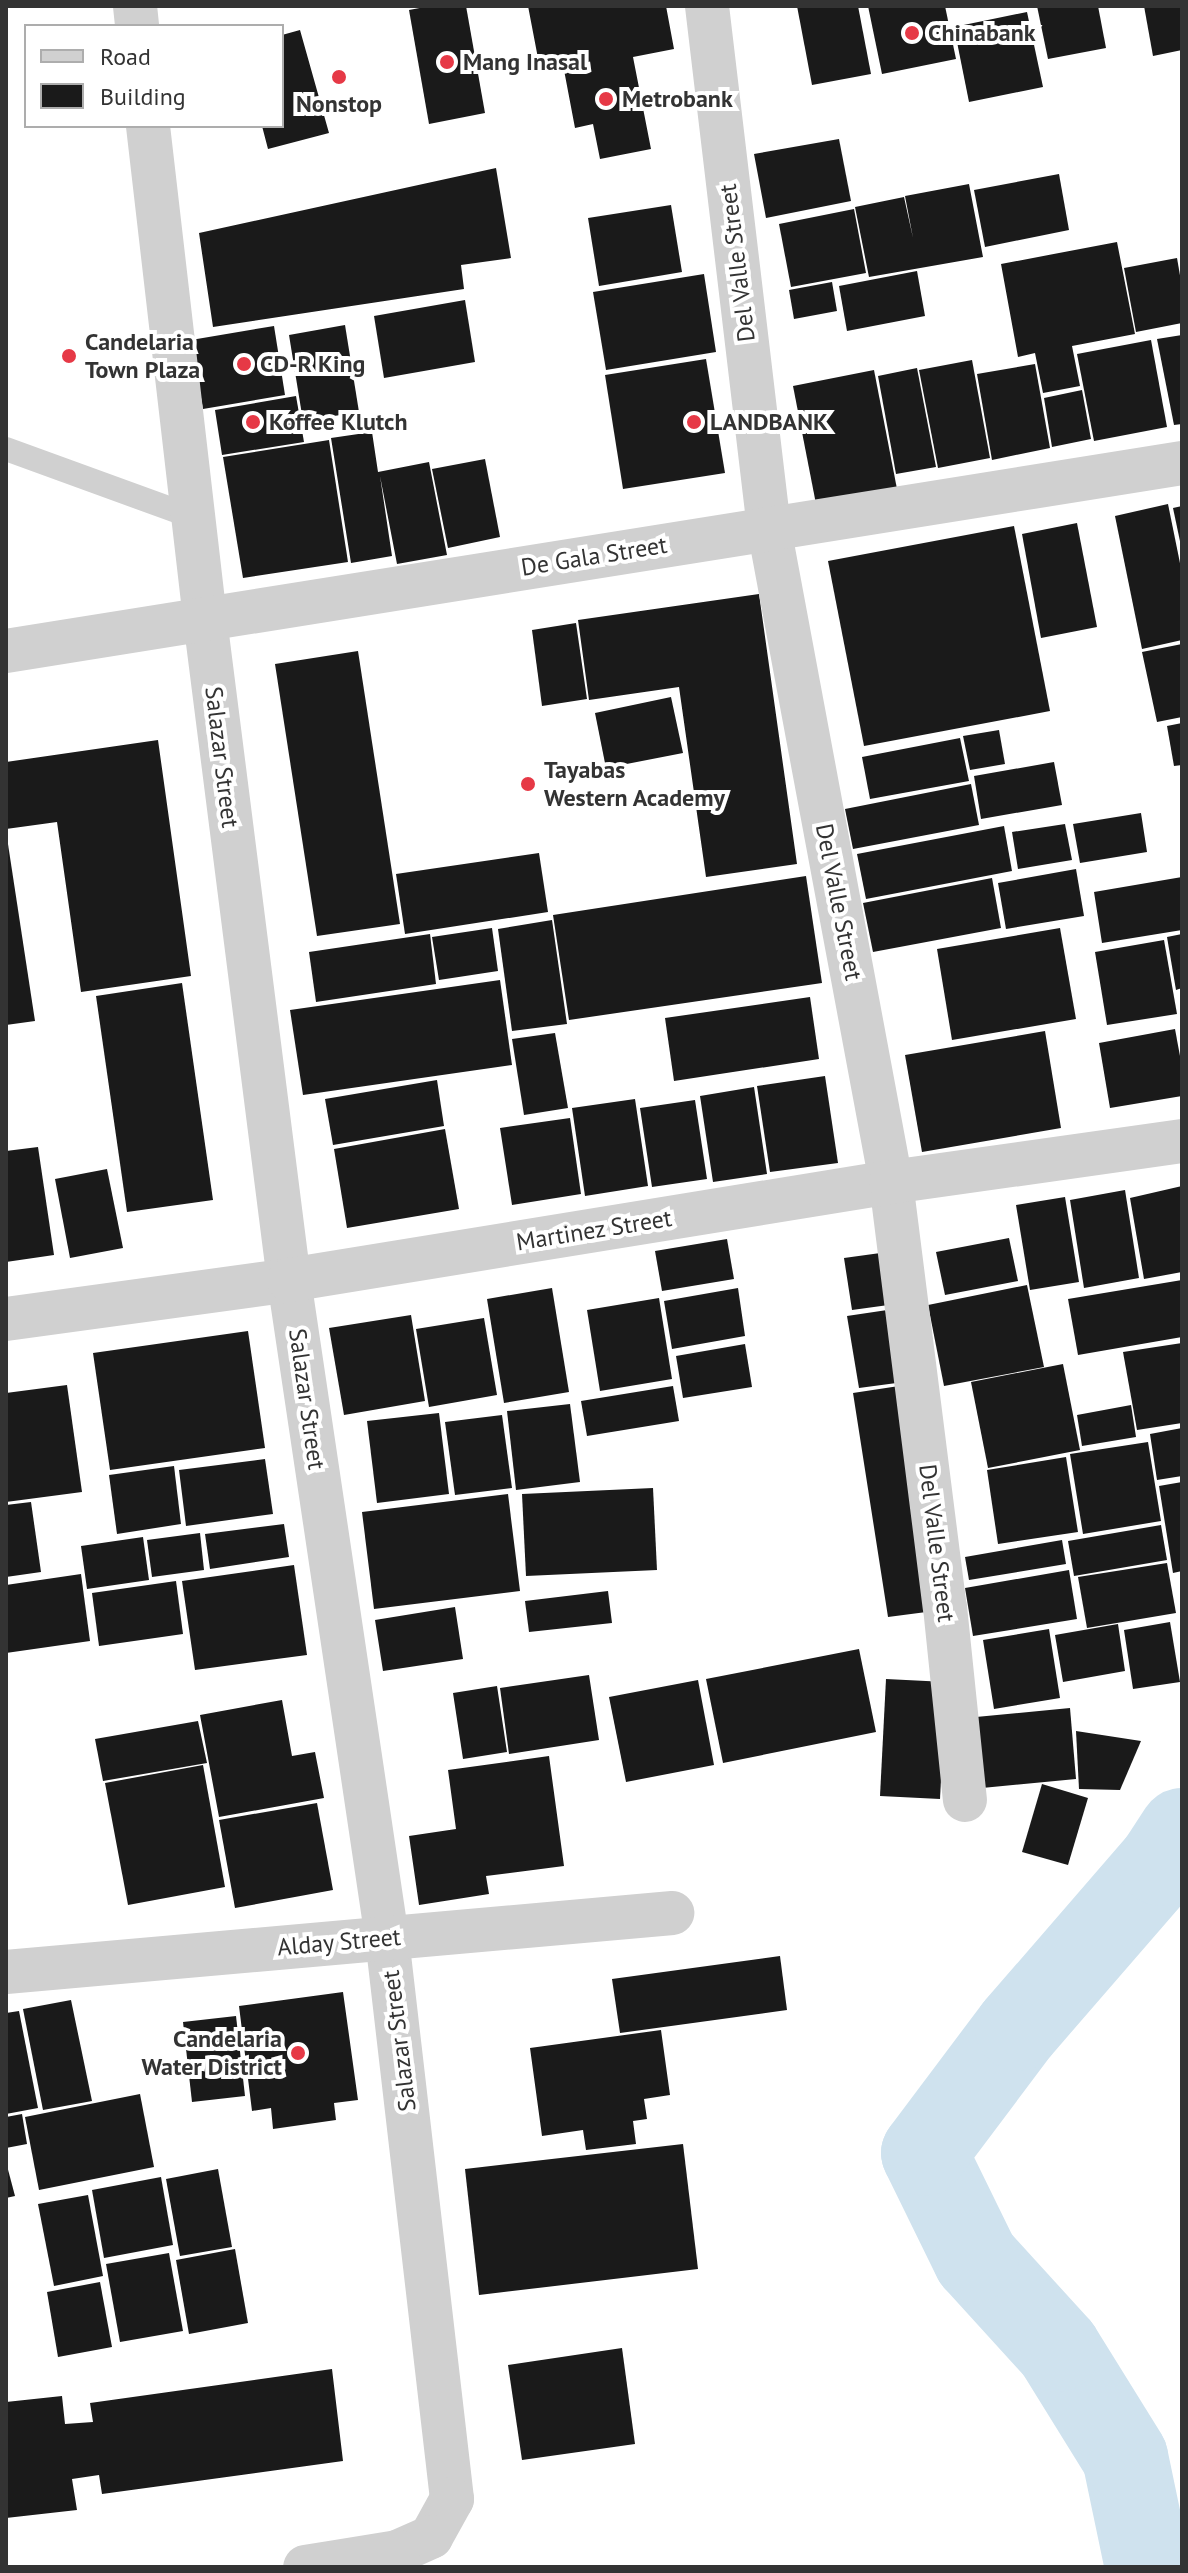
<!DOCTYPE html>
<style>
body{margin:0}
#map{position:relative;width:1188px;height:2573px;overflow:hidden;background:#fff;font-family:"PT Sans",sans-serif}
div>[style]{position:absolute}
.river>*{height:86px;margin:-43px;padding:0 43px;transform-origin:43px;border-radius:43px;background:#cfe2ee}
.building>*{inset:0;background:#1a1a1a}
.service>*{height:24px;margin:-12px;padding:0 12px;transform-origin:12px;border-radius:12px;background:#d0d0d0}
.minor>*{height:44px;margin:-22px;padding:0 22px;transform-origin:22px;border-radius:22px;background:#d0d0d0}
.dots>*{width:22px;height:22px;translate:-50% -50%;box-sizing:border-box;border:4px solid #fff;border-radius:50%}
span{translate:-50% -50%;white-space:nowrap;text-align:center;line-height:1.15;-webkit-text-stroke:8px #fff;paint-order:stroke}
.poi-label{font-size:24px;color:#333;font-weight:700}
.left{translate:0 -50%;text-align:left}
.right{translate:-100% -50%;text-align:right}
.street-label{font-size:24px;color:#333}
.frame{position:absolute;inset:0;border:8px solid #333;pointer-events:none}
.legend{position:absolute;left:24px;top:24px;width:260px;height:104px;box-sizing:border-box;background:#fff;border:2px solid #adadad;margin:0;padding:10px 14px;list-style:none;font-size:24px;color:#333}
.legend li{display:flex;align-items:center;gap:16px;height:40px}
.legend b{width:40px;border:2px solid #adadad}
</style>
<div id="map">
<div class="river">
<i style="left:1148px;top:2567px;width:112px;rotate:-101.8deg"></i>
<i style="left:1125px;top:2457px;width:127px;rotate:-121.8deg"></i>
<i style="left:1058px;top:2349px;width:122px;rotate:-132.3deg"></i>
<i style="left:976px;top:2259px;width:118px;rotate:-116.1deg"></i>
<i style="left:924px;top:2153px;width:156px;rotate:-53.1deg"></i>
<i style="left:1018px;top:2028px;width:218px;rotate:-49.1deg"></i>
<i style="left:1161px;top:1863px;width:38px;rotate:-57deg"></i>
</div>
<div class="building">
<i style="clip-path:polygon(430px 6px,466px 6px,485px 113px,429px 124px,409px 10px)"></i>
<i style="clip-path:polygon(528px 6px,666px 6px,674px 49px,633px 57px,651px 149px,600px 159px,593px 124px,575px 128px,564px 70px,541px 74px)"></i>
<i style="clip-path:polygon(797px 6px,858px 6px,871px 74px,812px 85px)"></i>
<i style="clip-path:polygon(868px 6px,945px 6px,956px 59px,882px 74px)"></i>
<i style="clip-path:polygon(1037px 6px,1098px 6px,1106px 48px,1048px 59px)"></i>
<i style="clip-path:polygon(1144px 6px,1182px 6px,1182px 50px,1153px 56px)"></i>
<i style="clip-path:polygon(1027px 12px,1043px 87px,969px 102px,954px 27px)"></i>
<i style="clip-path:polygon(300px 30px,329px 133px,268px 149px,262px 126px,282px 126px,282px 35px)"></i>
<i style="clip-path:polygon(839px 139px,851px 201px,766px 218px,754px 154px)"></i>
<i style="clip-path:polygon(496px 168px,511px 258px,461px 265px,464px 289px,213px 327px,199px 233px)"></i>
<i style="clip-path:polygon(1059px 174px,1069px 230px,985px 247px,974px 190px)"></i>
<i style="clip-path:polygon(969px 184px,983px 257px,869px 277px,855px 207px,904px 197px,913px 238px,905px 196px)"></i>
<i style="clip-path:polygon(671px 205px,682px 272px,599px 286px,588px 218px)"></i>
<i style="clip-path:polygon(854px 209px,866px 273px,791px 287px,779px 224px)"></i>
<i style="clip-path:polygon(1117px 242px,1135px 334px,1072px 346px,1080px 386px,1043px 393px,1035px 353px,1018px 357px,1001px 264px)"></i>
<i style="clip-path:polygon(1177px 258px,1182px 287px,1182px 323px,1136px 332px,1124px 268px)"></i>
<i style="clip-path:polygon(917px 271px,925px 316px,847px 331px,839px 286px)"></i>
<i style="clip-path:polygon(704px 274px,716px 352px,606px 370px,593px 292px)"></i>
<i style="clip-path:polygon(832px 282px,837px 311px,794px 319px,789px 290px)"></i>
<i style="clip-path:polygon(465px 300px,475px 362px,384px 378px,374px 316px)"></i>
<i style="clip-path:polygon(345px 325px,359px 412px,303px 421px,289px 335px)"></i>
<i style="clip-path:polygon(274px 326px,285px 395px,203px 409px,191px 340px)"></i>
<i style="clip-path:polygon(1182px 335px,1182px 424px,1174px 425px,1157px 339px)"></i>
<i style="clip-path:polygon(1151px 340px,1167px 427px,1094px 441px,1077px 354px)"></i>
<i style="clip-path:polygon(706px 359px,725px 473px,623px 489px,605px 375px)"></i>
<i style="clip-path:polygon(972px 360px,990px 458px,938px 468px,919px 370px)"></i>
<i style="clip-path:polygon(1035px 364px,1050px 448px,992px 460px,977px 374px)"></i>
<i style="clip-path:polygon(917px 368px,936px 467px,896px 474px,878px 376px)"></i>
<i style="clip-path:polygon(874px 370px,897px 489px,816px 504px,793px 386px)"></i>
<i style="clip-path:polygon(1082px 390px,1091px 439px,1052px 447px,1044px 398px)"></i>
<i style="clip-path:polygon(296px 396px,304px 442px,222px 455px,215px 410px)"></i>
<i style="clip-path:polygon(372px 432px,378px 472px,429px 462px,447px 555px,397px 564px,380px 476px,392px 556px,351px 563px,331px 438px)"></i>
<i style="clip-path:polygon(329px 440px,348px 562px,243px 578px,223px 457px)"></i>
<i style="clip-path:polygon(485px 459px,500px 537px,448px 548px,432px 469px)"></i>
<i style="clip-path:polygon(1168px 504px,1182px 573px,1182px 640px,1142px 649px,1115px 516px)"></i>
<i style="clip-path:polygon(1182px 506px,1182px 546px,1181px 546px,1173px 508px)"></i>
<i style="clip-path:polygon(1077px 523px,1097px 627px,1041px 638px,1022px 534px)"></i>
<i style="clip-path:polygon(1014px 526px,1050px 711px,864px 746px,828px 561px)"></i>
<i style="clip-path:polygon(759px 594px,797px 864px,706px 877px,679px 687px,589px 700px,578px 620px)"></i>
<i style="clip-path:polygon(576px 623px,587px 699px,542px 706px,532px 630px)"></i>
<i style="clip-path:polygon(1182px 644px,1182px 717px,1157px 722px,1142px 652px)"></i>
<i style="clip-path:polygon(358px 651px,400px 924px,317px 936px,275px 664px)"></i>
<i style="clip-path:polygon(671px 697px,683px 753px,606px 768px,595px 713px)"></i>
<i style="clip-path:polygon(1182px 723px,1182px 765px,1174px 766px,1167px 726px)"></i>
<i style="clip-path:polygon(999px 730px,1005px 764px,970px 770px,963px 736px)"></i>
<i style="clip-path:polygon(960px 738px,969px 781px,870px 799px,862px 757px)"></i>
<i style="clip-path:polygon(158px 740px,191px 976px,81px 992px,57px 822px,6px 829px,6px 762px)"></i>
<i style="clip-path:polygon(1054px 762px,1062px 805px,981px 819px,974px 776px)"></i>
<i style="clip-path:polygon(971px 784px,979px 825px,853px 849px,845px 809px)"></i>
<i style="clip-path:polygon(1141px 813px,1147px 852px,1080px 863px,1073px 824px)"></i>
<i style="clip-path:polygon(1065px 824px,1072px 860px,1018px 869px,1012px 832px)"></i>
<i style="clip-path:polygon(1004px 826px,1012px 871px,866px 899px,857px 854px)"></i>
<i style="clip-path:polygon(6px 831px,35px 1021px,6px 1025px)"></i>
<i style="clip-path:polygon(539px 853px,548px 912px,405px 934px,396px 874px)"></i>
<i style="clip-path:polygon(1076px 869px,1084px 916px,1006px 929px,998px 883px)"></i>
<i style="clip-path:polygon(806px 876px,822px 983px,569px 1020px,553px 915px)"></i>
<i style="clip-path:polygon(1182px 877px,1182px 930px,1102px 943px,1094px 892px)"></i>
<i style="clip-path:polygon(992px 878px,1001px 928px,873px 952px,863px 903px)"></i>
<i style="clip-path:polygon(552px 920px,567px 1024px,512px 1031px,498px 929px)"></i>
<i style="clip-path:polygon(492px 928px,498px 971px,439px 980px,432px 937px)"></i>
<i style="clip-path:polygon(1060px 928px,1076px 1019px,952px 1040px,937px 949px)"></i>
<i style="clip-path:polygon(430px 934px,436px 984px,316px 1002px,309px 952px)"></i>
<i style="clip-path:polygon(1182px 934px,1182px 988px,1176px 990px,1167px 937px)"></i>
<i style="clip-path:polygon(1164px 940px,1177px 1014px,1107px 1025px,1095px 952px)"></i>
<i style="clip-path:polygon(500px 980px,512px 1065px,303px 1095px,290px 1010px)"></i>
<i style="clip-path:polygon(182px 983px,213px 1200px,127px 1212px,96px 996px)"></i>
<i style="clip-path:polygon(810px 997px,819px 1059px,674px 1081px,665px 1018px)"></i>
<i style="clip-path:polygon(1175px 1029px,1182px 1067px,1182px 1096px,1110px 1108px,1099px 1043px)"></i>
<i style="clip-path:polygon(1045px 1031px,1061px 1128px,922px 1152px,905px 1055px)"></i>
<i style="clip-path:polygon(555px 1033px,568px 1108px,524px 1115px,512px 1039px)"></i>
<i style="clip-path:polygon(825px 1076px,838px 1163px,770px 1172px,757px 1086px)"></i>
<i style="clip-path:polygon(437px 1080px,444px 1126px,333px 1145px,325px 1099px)"></i>
<i style="clip-path:polygon(754px 1087px,767px 1174px,713px 1182px,700px 1096px)"></i>
<i style="clip-path:polygon(635px 1099px,648px 1186px,585px 1196px,572px 1108px)"></i>
<i style="clip-path:polygon(695px 1100px,707px 1179px,652px 1187px,640px 1108px)"></i>
<i style="clip-path:polygon(570px 1118px,581px 1194px,512px 1205px,500px 1128px)"></i>
<i style="clip-path:polygon(445px 1129px,459px 1209px,347px 1228px,334px 1149px)"></i>
<i style="clip-path:polygon(38px 1147px,54px 1255px,6px 1262px,6px 1151px)"></i>
<i style="clip-path:polygon(107px 1169px,123px 1248px,70px 1258px,55px 1179px)"></i>
<i style="clip-path:polygon(1182px 1186px,1182px 1272px,1144px 1279px,1130px 1198px)"></i>
<i style="clip-path:polygon(1125px 1190px,1139px 1278px,1084px 1288px,1070px 1200px)"></i>
<i style="clip-path:polygon(1065px 1197px,1079px 1282px,1030px 1290px,1016px 1205px)"></i>
<i style="clip-path:polygon(1009px 1238px,1018px 1281px,945px 1295px,936px 1252px)"></i>
<i style="clip-path:polygon(727px 1239px,734px 1279px,662px 1291px,655px 1251px)"></i>
<i style="clip-path:polygon(895px 1251px,903px 1303px,852px 1310px,844px 1258px)"></i>
<i style="clip-path:polygon(1182px 1280px,1182px 1337px,1078px 1355px,1068px 1299px)"></i>
<i style="clip-path:polygon(1027px 1285px,1044px 1367px,944px 1386px,928px 1305px)"></i>
<i style="clip-path:polygon(552px 1288px,569px 1392px,504px 1403px,487px 1299px)"></i>
<i style="clip-path:polygon(738px 1288px,745px 1336px,672px 1349px,664px 1301px)"></i>
<i style="clip-path:polygon(659px 1298px,672px 1379px,600px 1391px,587px 1310px)"></i>
<i style="clip-path:polygon(894px 1309px,904px 1382px,859px 1388px,847px 1316px)"></i>
<i style="clip-path:polygon(411px 1315px,425px 1401px,344px 1415px,329px 1328px)"></i>
<i style="clip-path:polygon(484px 1318px,497px 1395px,429px 1407px,416px 1329px)"></i>
<i style="clip-path:polygon(248px 1331px,265px 1448px,110px 1470px,93px 1353px)"></i>
<i style="clip-path:polygon(1182px 1343px,1182px 1423px,1137px 1430px,1123px 1352px)"></i>
<i style="clip-path:polygon(745px 1344px,752px 1387px,683px 1398px,676px 1356px)"></i>
<i style="clip-path:polygon(1063px 1364px,1080px 1450px,988px 1468px,971px 1382px)"></i>
<i style="clip-path:polygon(67px 1385px,82px 1492px,6px 1502px,6px 1393px)"></i>
<i style="clip-path:polygon(673px 1386px,679px 1421px,587px 1436px,581px 1401px)"></i>
<i style="clip-path:polygon(899px 1386px,934px 1611px,888px 1617px,853px 1393px)"></i>
<i style="clip-path:polygon(570px 1404px,580px 1482px,516px 1490px,507px 1411px)"></i>
<i style="clip-path:polygon(1131px 1405px,1136px 1437px,1082px 1446px,1077px 1415px)"></i>
<i style="clip-path:polygon(439px 1413px,449px 1494px,377px 1503px,367px 1421px)"></i>
<i style="clip-path:polygon(502px 1415px,512px 1488px,455px 1495px,445px 1422px)"></i>
<i style="clip-path:polygon(1182px 1428px,1182px 1476px,1157px 1480px,1150px 1434px)"></i>
<i style="clip-path:polygon(1148px 1442px,1161px 1521px,1083px 1534px,1070px 1454px)"></i>
<i style="clip-path:polygon(1066px 1457px,1078px 1532px,998px 1544px,987px 1470px)"></i>
<i style="clip-path:polygon(265px 1459px,273px 1514px,186px 1526px,179px 1470px)"></i>
<i style="clip-path:polygon(174px 1466px,181px 1524px,117px 1534px,109px 1475px)"></i>
<i style="clip-path:polygon(1182px 1482px,1182px 1571px,1173px 1573px,1159px 1486px)"></i>
<i style="clip-path:polygon(653px 1488px,657px 1570px,526px 1576px,522px 1494px)"></i>
<i style="clip-path:polygon(508px 1494px,520px 1591px,374px 1609px,362px 1512px)"></i>
<i style="clip-path:polygon(31px 1502px,41px 1572px,6px 1577px,6px 1505px)"></i>
<i style="clip-path:polygon(284px 1524px,289px 1557px,210px 1569px,205px 1534px)"></i>
<i style="clip-path:polygon(1161px 1525px,1167px 1560px,1074px 1576px,1068px 1541px)"></i>
<i style="clip-path:polygon(200px 1533px,204px 1570px,152px 1577px,147px 1540px)"></i>
<i style="clip-path:polygon(143px 1537px,149px 1580px,87px 1589px,81px 1546px)"></i>
<i style="clip-path:polygon(1062px 1540px,1066px 1564px,969px 1580px,965px 1557px)"></i>
<i style="clip-path:polygon(1167px 1563px,1176px 1613px,1087px 1628px,1078px 1577px)"></i>
<i style="clip-path:polygon(294px 1565px,307px 1655px,195px 1670px,182px 1581px)"></i>
<i style="clip-path:polygon(1069px 1570px,1077px 1619px,973px 1636px,965px 1588px)"></i>
<i style="clip-path:polygon(81px 1574px,90px 1641px,6px 1653px,6px 1585px)"></i>
<i style="clip-path:polygon(176px 1581px,183px 1634px,99px 1646px,92px 1593px)"></i>
<i style="clip-path:polygon(608px 1591px,612px 1623px,529px 1632px,525px 1601px)"></i>
<i style="clip-path:polygon(455px 1607px,463px 1659px,383px 1671px,375px 1620px)"></i>
<i style="clip-path:polygon(1170px 1622px,1180px 1682px,1133px 1689px,1124px 1630px)"></i>
<i style="clip-path:polygon(1118px 1624px,1125px 1671px,1063px 1682px,1055px 1635px)"></i>
<i style="clip-path:polygon(1049px 1629px,1060px 1698px,994px 1709px,983px 1640px)"></i>
<i style="clip-path:polygon(859px 1649px,876px 1732px,723px 1763px,706px 1679px)"></i>
<i style="clip-path:polygon(589px 1675px,599px 1740px,509px 1754px,500px 1688px)"></i>
<i style="clip-path:polygon(886px 1679px,946px 1682px,940px 1799px,880px 1796px)"></i>
<i style="clip-path:polygon(698px 1680px,714px 1765px,626px 1782px,609px 1697px)"></i>
<i style="clip-path:polygon(497px 1686px,507px 1752px,463px 1759px,453px 1693px)"></i>
<i style="clip-path:polygon(282px 1700px,292px 1756px,315px 1752px,324px 1798px,219px 1817px,200px 1715px)"></i>
<i style="clip-path:polygon(1070px 1708px,1076px 1779px,982px 1788px,976px 1717px)"></i>
<i style="clip-path:polygon(198px 1721px,207px 1763px,103px 1781px,95px 1739px)"></i>
<i style="clip-path:polygon(1076px 1731px,1141px 1741px,1120px 1790px,1079px 1789px)"></i>
<i style="clip-path:polygon(549px 1756px,564px 1866px,486px 1876px,489px 1894px,419px 1905px,409px 1836px,456px 1829px,448px 1770px)"></i>
<i style="clip-path:polygon(203px 1765px,225px 1887px,128px 1905px,105px 1783px)"></i>
<i style="clip-path:polygon(1042px 1784px,1088px 1798px,1068px 1865px,1022px 1852px)"></i>
<i style="clip-path:polygon(317px 1803px,333px 1890px,235px 1908px,219px 1820px)"></i>
<i style="clip-path:polygon(780px 1956px,787px 2010px,620px 2033px,612px 1979px)"></i>
<i style="clip-path:polygon(343px 1992px,358px 2100px,334px 2103px,336px 2120px,273px 2129px,271px 2108px,252px 2111px,239px 2006px)"></i>
<i style="clip-path:polygon(71px 2000px,92px 2101px,43px 2110px,23px 2009px)"></i>
<i style="clip-path:polygon(19px 2011px,38px 2108px,6px 2114px,6px 2013px)"></i>
<i style="clip-path:polygon(236px 2016px,245px 2096px,192px 2102px,183px 2022px)"></i>
<i style="clip-path:polygon(661px 2030px,670px 2095px,644px 2099px,647px 2119px,633px 2121px,636px 2144px,586px 2150px,583px 2130px,542px 2136px,530px 2048px)"></i>
<i style="clip-path:polygon(140px 2094px,154px 2167px,39px 2190px,25px 2117px)"></i>
<i style="clip-path:polygon(22px 2114px,27px 2144px,6px 2148px,6px 2117px)"></i>
<i style="clip-path:polygon(683px 2144px,698px 2269px,479px 2295px,465px 2169px)"></i>
<i style="clip-path:polygon(6px 2162px,15px 2196px,6px 2198px)"></i>
<i style="clip-path:polygon(218px 2169px,232px 2247px,180px 2256px,166px 2179px)"></i>
<i style="clip-path:polygon(161px 2177px,173px 2245px,104px 2258px,92px 2190px)"></i>
<i style="clip-path:polygon(88px 2195px,103px 2276px,54px 2286px,38px 2204px)"></i>
<i style="clip-path:polygon(235px 2249px,248px 2323px,189px 2334px,176px 2260px)"></i>
<i style="clip-path:polygon(169px 2253px,183px 2331px,120px 2342px,106px 2264px)"></i>
<i style="clip-path:polygon(100px 2282px,112px 2347px,58px 2357px,47px 2292px)"></i>
<i style="clip-path:polygon(622px 2348px,635px 2444px,522px 2460px,508px 2365px)"></i>
<i style="clip-path:polygon(332px 2369px,343px 2461px,102px 2494px,99px 2475px,72px 2479px,77px 2510px,6px 2518px,6px 2402px,62px 2396px,65px 2424px,93px 2422px,90px 2403px)"></i>
</div>
<div class="service">
<i style="left:6px;top:449px;width:199px;rotate:20deg"></i>
</div>
<div class="minor">
<i style="left:135px;top:6px;width:20px;rotate:84deg"></i>
<i style="left:707px;top:6px;width:526px;rotate:83.23deg"></i>
<i style="left:769px;top:528px;width:665px;rotate:79.43deg"></i>
<i style="left:891px;top:1182px;width:428px;rotate:82.8deg"></i>
<i style="left:945px;top:1607px;width:194px;rotate:84.1deg"></i>
<i style="left:148px;top:126px;width:496px;rotate:83.4deg"></i>
<i style="left:205px;top:619px;width:666px;rotate:82.76deg"></i>
<i style="left:289px;top:1280px;width:665px;rotate:81.53deg"></i>
<i style="left:387px;top:1938px;width:565px;rotate:83.39deg"></i>
<i style="left:452px;top:2499px;width:43px;rotate:118.9deg"></i>
<i style="left:431px;top:2537px;width:36px;rotate:156deg"></i>
<i style="left:398px;top:2552px;width:94px;rotate:170.8deg"></i>
<i style="left:6px;top:651px;width:1191px;rotate:-9.08deg"></i>
<i style="left:6px;top:1319px;width:286px;rotate:-7.8deg"></i>
<i style="left:289px;top:1280px;width:610px;rotate:-9.25deg"></i>
<i style="left:891px;top:1182px;width:294px;rotate:-8deg"></i>
<i style="left:6px;top:1972px;width:669px;rotate:-5.06deg"></i>
</div>
<div class="dots">
<i style="left:912px;top:33px;background:#e63946"></i>
<i style="left:447px;top:62px;background:#e63946"></i>
<i style="left:339px;top:77px;background:#e63946"></i>
<i style="left:606px;top:99px;background:#e63946"></i>
<i style="left:69px;top:356px;background:#e63946"></i>
<i style="left:244px;top:364px;background:#e63946"></i>
<i style="left:253px;top:422px;background:#e63946"></i>
<i style="left:694px;top:422px;background:#e63946"></i>
<i style="left:528px;top:784px;background:#e63946"></i>
<i style="left:298px;top:2053px;background:#e63946"></i>
</div>
<div class="poi-label">
<span class="left" style="left:928px;top:33px">Chinabank</span>
<span class="left" style="left:463px;top:62px">Mang Inasal</span>
<span class="left" style="left:622px;top:99px">Metrobank</span>
<span style="left:339px;top:104px">Nonstop</span>
<span class="left" style="left:85px;top:356px">Candelaria<br>Town Plaza</span>
<span class="left" style="left:260px;top:364px">CD-R King</span>
<span class="left" style="left:269px;top:422px">Koffee Klutch</span>
<span class="left" style="left:710px;top:422px">LANDBANK</span>
<span class="left" style="left:544px;top:784px">Tayabas<br>Western Academy</span>
<span class="right" style="left:282px;top:2053px">Candelaria<br>Water District</span>
</div>
<div class="street-label">
<span style="left:737px;top:263px;rotate:-97deg">Del Valle Street</span>
<span style="left:594px;top:556px;rotate:-9deg">De Gala Street</span>
<span style="left:222px;top:757px;rotate:83deg">Salazar Street</span>
<span style="left:839px;top:902px;rotate:79deg">Del Valle Street</span>
<span style="left:594px;top:1230px;rotate:-9deg">Martinez Street</span>
<span style="left:307px;top:1399px;rotate:82deg">Salazar Street</span>
<span style="left:937px;top:1543px;rotate:83deg">Del Valle Street</span>
<span style="left:339px;top:1942px;rotate:-5deg">Alday Street</span>
<span style="left:399px;top:2041px;rotate:-97deg">Salazar Street</span>
</div>
<div class="frame"></div>
<ul class="legend">
<li><b style="height:10px;background:#d0d0d0"></b>Road</li>
<li><b style="height:22px;background:#1a1a1a"></b>Building</li>
</ul>
</div>
